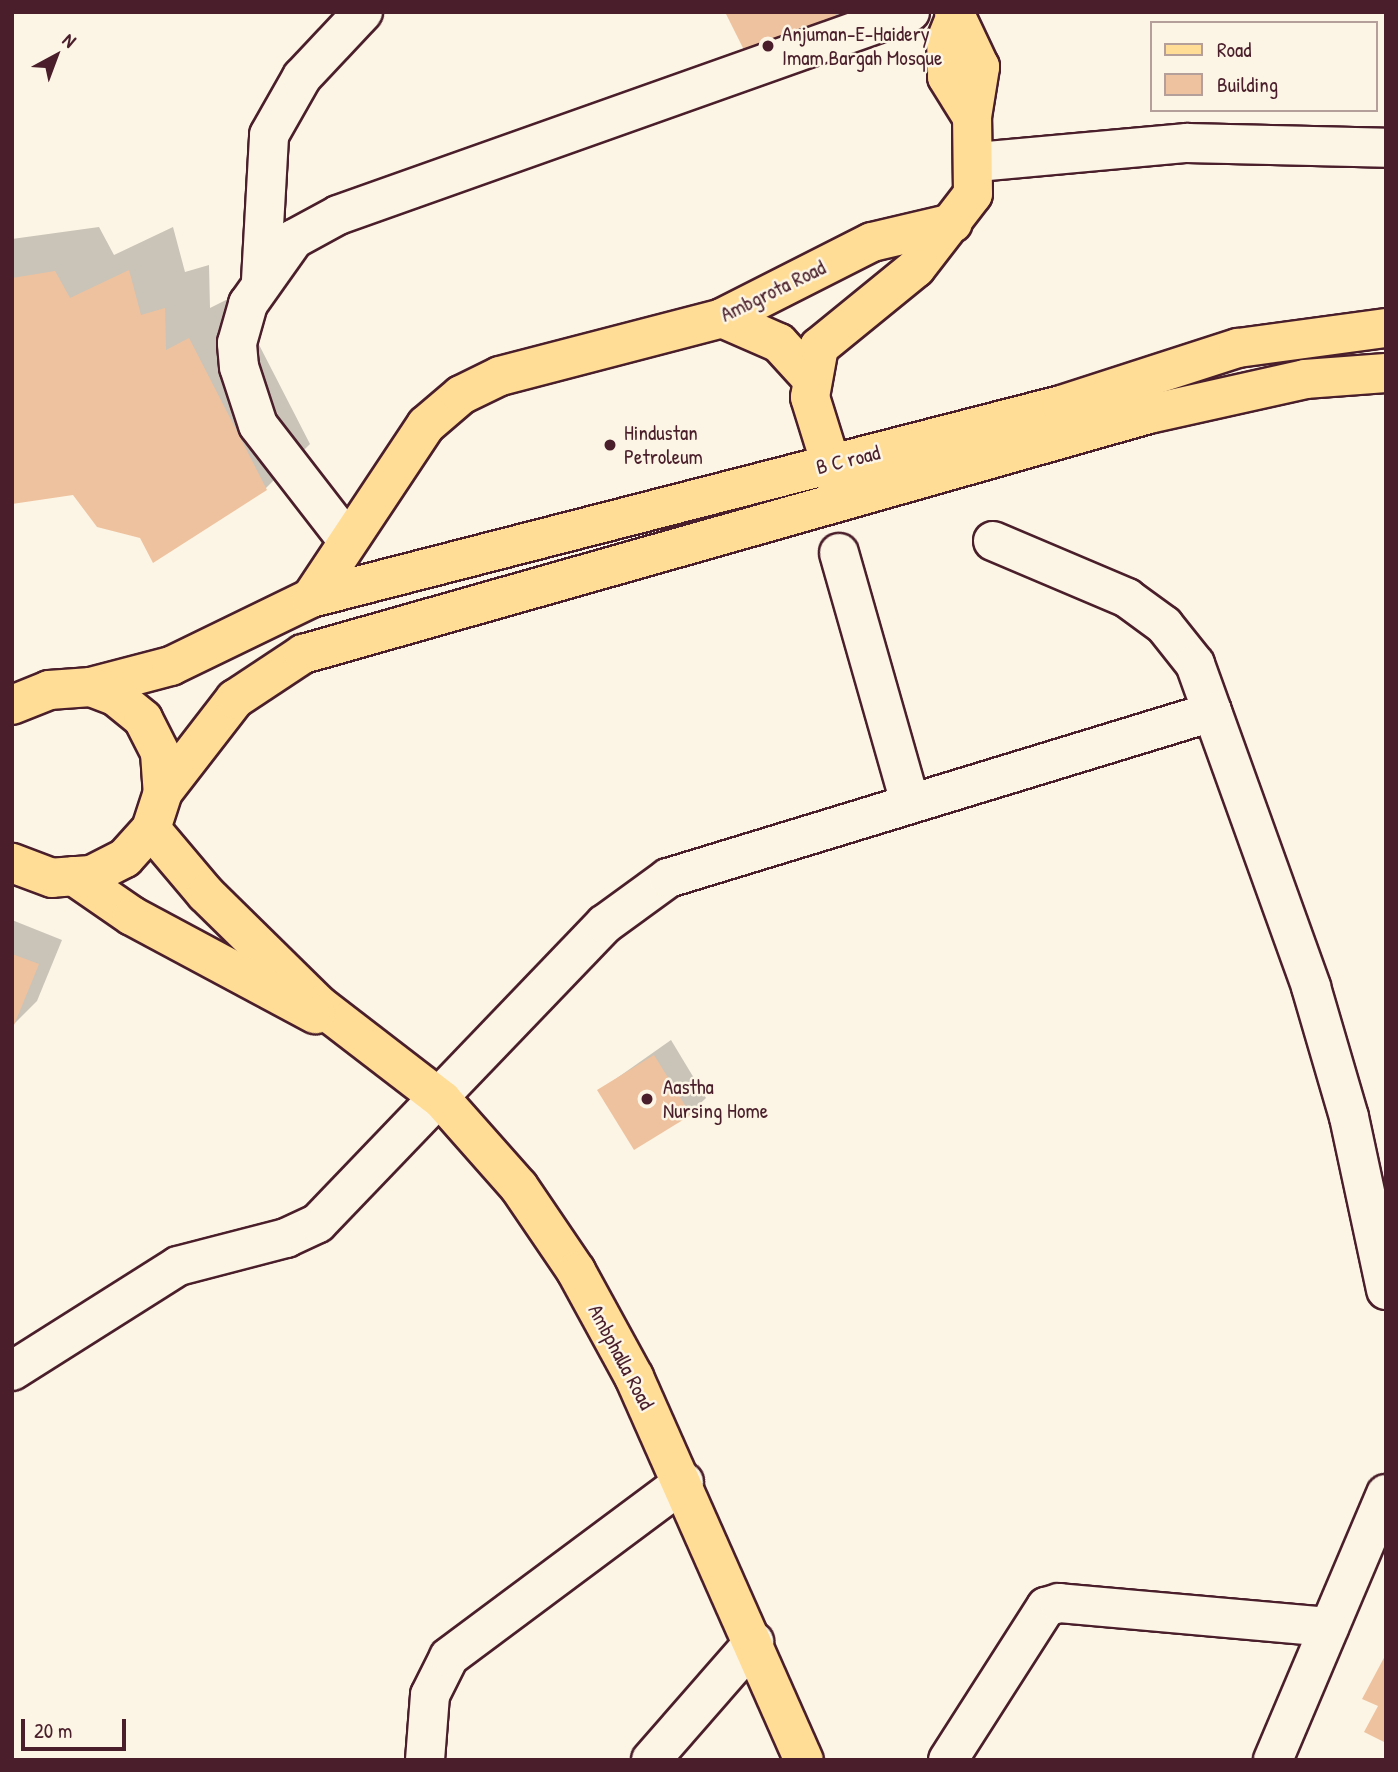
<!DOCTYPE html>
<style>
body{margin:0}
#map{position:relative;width:1398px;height:1772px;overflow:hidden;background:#fcf5e5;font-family:"Patrick Hand",sans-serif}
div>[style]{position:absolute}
.shadow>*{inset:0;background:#0003}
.building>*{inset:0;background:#efc29f}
.roads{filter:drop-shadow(2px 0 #4a1f2b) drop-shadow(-2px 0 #4a1f2b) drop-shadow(0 2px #4a1f2b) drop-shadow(0 -2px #4a1f2b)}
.minor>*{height:38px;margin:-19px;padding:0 19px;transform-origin:19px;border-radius:19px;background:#fcf5e5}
.major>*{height:38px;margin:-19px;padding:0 19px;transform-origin:19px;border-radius:19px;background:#ffdd96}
.dots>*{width:19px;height:19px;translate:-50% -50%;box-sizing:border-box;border:4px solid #fcf5e5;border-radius:50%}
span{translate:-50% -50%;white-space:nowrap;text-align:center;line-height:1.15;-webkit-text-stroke:5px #fcf5e5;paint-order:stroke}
.poi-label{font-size:21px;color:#4a1f2b}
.left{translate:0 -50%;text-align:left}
.street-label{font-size:21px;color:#4a1f2b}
.frame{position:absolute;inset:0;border:14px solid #4a1f2b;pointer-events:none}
.legend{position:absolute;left:1150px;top:21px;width:228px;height:91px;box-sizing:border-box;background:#fcf5e5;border:2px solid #b59f9b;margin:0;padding:9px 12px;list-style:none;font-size:21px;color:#4a1f2b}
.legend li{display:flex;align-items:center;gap:14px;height:35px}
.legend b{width:35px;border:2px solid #b59f9b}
.north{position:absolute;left:21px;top:21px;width:70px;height:70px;-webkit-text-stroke:5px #fcf5e5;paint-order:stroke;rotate:41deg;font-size:19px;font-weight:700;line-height:28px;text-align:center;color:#4a1f2b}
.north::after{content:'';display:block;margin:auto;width:24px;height:32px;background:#4a1f2b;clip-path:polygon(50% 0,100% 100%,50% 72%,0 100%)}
.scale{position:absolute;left:21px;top:1719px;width:105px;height:32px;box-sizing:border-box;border:4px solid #4a1f2b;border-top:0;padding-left:9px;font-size:21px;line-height:24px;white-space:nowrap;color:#4a1f2b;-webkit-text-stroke:5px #fcf5e5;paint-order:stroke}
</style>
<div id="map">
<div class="shadow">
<i style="clip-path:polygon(727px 12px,853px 12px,838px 27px)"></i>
<i style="clip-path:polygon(99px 227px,114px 255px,173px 227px,185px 272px,209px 265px,210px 308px,234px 296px,310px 444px,266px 488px,141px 536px,74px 493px,12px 502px,12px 239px)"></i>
<i style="clip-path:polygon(12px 920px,62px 940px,37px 1001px,13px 1025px)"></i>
<i style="clip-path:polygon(671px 1040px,706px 1098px,689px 1114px,600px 1090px)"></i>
</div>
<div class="building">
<i style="clip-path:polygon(725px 12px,835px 12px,839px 29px,750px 62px)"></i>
<i style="clip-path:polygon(129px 270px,141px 315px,165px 308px,166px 350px,189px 338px,267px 490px,153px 563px,140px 538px,97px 527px,73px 495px,12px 504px,12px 278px,55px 271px,70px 298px)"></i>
<i style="clip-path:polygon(12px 954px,39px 964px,12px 1030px)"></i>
<i style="clip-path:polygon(654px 1055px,691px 1115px,634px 1150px,597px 1090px)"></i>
<i style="clip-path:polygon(1386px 1654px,1386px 1743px,1364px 1732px,1378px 1706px,1362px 1699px)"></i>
</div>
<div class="roads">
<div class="minor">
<i style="left:977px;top:162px;width:211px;rotate:-5.2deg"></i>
<i style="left:1187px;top:143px;width:199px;rotate:1.4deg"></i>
<i style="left:261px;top:280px;width:145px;rotate:-86.8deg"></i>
<i style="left:269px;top:135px;width:67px;rotate:-60.4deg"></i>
<i style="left:302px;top:77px;width:89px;rotate:-46.8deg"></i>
<i style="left:347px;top:540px;width:145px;rotate:-127.7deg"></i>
<i style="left:258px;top:425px;width:61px;rotate:-108.1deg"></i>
<i style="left:239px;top:367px;width:24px;rotate:-95deg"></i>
<i style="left:237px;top:343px;width:41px;rotate:-74.2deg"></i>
<i style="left:248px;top:304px;width:80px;rotate:-54.7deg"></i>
<i style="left:294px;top:239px;width:50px;rotate:-28.6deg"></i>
<i style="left:338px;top:215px;width:607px;rotate:-19.54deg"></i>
<i style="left:993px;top:541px;width:146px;rotate:23deg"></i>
<i style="left:1127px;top:598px;width:46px;rotate:36.1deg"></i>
<i style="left:1164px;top:625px;width:50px;rotate:51.5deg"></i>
<i style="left:1195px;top:664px;width:343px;rotate:70.2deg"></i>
<i style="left:1311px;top:987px;width:135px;rotate:73.7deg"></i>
<i style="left:1349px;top:1117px;width:177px;rotate:77.9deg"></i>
<i style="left:839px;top:553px;width:256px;rotate:74.1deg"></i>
<i style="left:12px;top:1371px;width:196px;rotate:-32.3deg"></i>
<i style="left:178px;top:1266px;width:112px;rotate:-14.5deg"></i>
<i style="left:286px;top:1238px;width:35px;rotate:-25deg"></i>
<i style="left:318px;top:1223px;width:414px;rotate:-46.2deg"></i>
<i style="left:605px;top:924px;width:78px;rotate:-36.1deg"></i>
<i style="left:668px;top:878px;width:569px;rotate:-16.97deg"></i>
<i style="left:425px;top:1760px;width:65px;rotate:-85.6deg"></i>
<i style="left:430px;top:1695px;width:42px;rotate:-63.4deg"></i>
<i style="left:449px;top:1657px;width:293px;rotate:-36.7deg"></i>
<i style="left:651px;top:1760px;width:157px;rotate:-48.9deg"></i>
<i style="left:948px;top:1760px;width:182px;rotate:-57.4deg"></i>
<i style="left:1046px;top:1607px;width:14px;rotate:-17deg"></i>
<i style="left:1059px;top:1603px;width:271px;rotate:5.1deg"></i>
<i style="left:1273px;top:1760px;width:289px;rotate:-67deg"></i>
</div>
<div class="major">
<i style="left:955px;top:18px;width:24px;rotate:112deg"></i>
<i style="left:946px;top:40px;width:37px;rotate:88deg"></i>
<i style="left:947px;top:77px;width:47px;rotate:58deg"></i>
<i style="left:722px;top:318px;width:62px;rotate:23.7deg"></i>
<i style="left:779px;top:343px;width:47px;rotate:47.6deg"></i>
<i style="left:838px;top:487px;width:94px;rotate:-107.3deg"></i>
<i style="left:810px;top:397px;width:51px;rotate:-79.8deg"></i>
<i style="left:819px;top:347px;width:125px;rotate:-39.2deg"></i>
<i style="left:916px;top:268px;width:93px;rotate:-52.4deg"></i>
<i style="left:973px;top:194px;width:77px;rotate:-90.7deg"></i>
<i style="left:972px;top:117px;width:51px;rotate:-80.9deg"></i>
<i style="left:980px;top:67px;width:61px;rotate:-115.3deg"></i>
<i style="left:311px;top:598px;width:208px;rotate:-56.4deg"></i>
<i style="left:426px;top:425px;width:46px;rotate:-40.6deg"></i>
<i style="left:461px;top:395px;width:43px;rotate:-26deg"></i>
<i style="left:500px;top:376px;width:229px;rotate:-14.6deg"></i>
<i style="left:722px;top:318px;width:168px;rotate:-26.9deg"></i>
<i style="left:872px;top:242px;width:83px;rotate:-13.2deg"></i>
<i style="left:91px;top:687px;width:83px;rotate:-14.7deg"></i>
<i style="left:171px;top:666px;width:156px;rotate:-25.9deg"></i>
<i style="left:311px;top:598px;width:774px;rotate:-14.43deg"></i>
<i style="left:1061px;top:405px;width:186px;rotate:-17.9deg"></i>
<i style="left:1238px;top:348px;width:149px;rotate:-7.7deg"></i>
<i style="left:12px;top:705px;width:40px;rotate:-22deg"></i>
<i style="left:49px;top:690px;width:42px;rotate:-4.1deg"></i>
<i style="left:91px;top:687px;width:26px;rotate:21deg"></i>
<i style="left:115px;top:696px;width:36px;rotate:39deg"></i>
<i style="left:143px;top:719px;width:38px;rotate:63deg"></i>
<i style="left:160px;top:753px;width:39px;rotate:86deg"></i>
<i style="left:163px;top:792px;width:39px;rotate:108deg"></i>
<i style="left:151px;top:829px;width:39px;rotate:132deg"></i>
<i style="left:125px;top:858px;width:38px;rotate:153deg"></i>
<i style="left:91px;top:875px;width:39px;rotate:176deg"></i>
<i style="left:52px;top:878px;width:43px;rotate:-159.4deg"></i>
<i style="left:163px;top:792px;width:118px;rotate:-52.3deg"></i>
<i style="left:235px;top:699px;width:82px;rotate:-33.5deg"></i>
<i style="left:303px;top:654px;width:879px;rotate:-15.84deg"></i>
<i style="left:1149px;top:414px;width:160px;rotate:-12.6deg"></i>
<i style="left:1305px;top:379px;width:81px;rotate:-4.2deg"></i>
<i style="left:151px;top:829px;width:85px;rotate:49.8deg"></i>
<i style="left:206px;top:894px;width:160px;rotate:44.5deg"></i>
<i style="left:320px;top:1006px;width:154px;rotate:37.6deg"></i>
<i style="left:442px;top:1100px;width:116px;rotate:48.5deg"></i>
<i style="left:519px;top:1187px;width:102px;rotate:55.8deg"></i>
<i style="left:576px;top:1271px;width:121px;rotate:61.3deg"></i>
<i style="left:634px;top:1377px;width:419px;rotate:66.1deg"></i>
<i style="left:74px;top:876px;width:70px;rotate:34.6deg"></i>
<i style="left:132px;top:916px;width:208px;rotate:28.2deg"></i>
</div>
</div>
<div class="dots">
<i style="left:768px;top:46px;background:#4a1f2b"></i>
<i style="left:610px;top:445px;background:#4a1f2b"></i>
<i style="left:647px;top:1099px;background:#4a1f2b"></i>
</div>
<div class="poi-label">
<span class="left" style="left:782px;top:46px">Anjuman-E-Haidery<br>Imam Bargah Mosque</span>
<span class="left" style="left:624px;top:445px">Hindustan<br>Petroleum</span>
<span class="left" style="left:663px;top:1099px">Aastha<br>Nursing Home</span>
</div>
<div class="street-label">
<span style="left:773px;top:291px;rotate:-26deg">Ambgrota Road</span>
<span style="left:848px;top:460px;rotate:-14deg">B C road</span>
<span style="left:621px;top:1357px;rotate:62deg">Ambphalla Road</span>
</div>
<div class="frame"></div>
<ul class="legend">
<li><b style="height:9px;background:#ffdd96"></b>Road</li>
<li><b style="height:19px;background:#efc29f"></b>Building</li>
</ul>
<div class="north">N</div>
<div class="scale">20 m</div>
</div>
